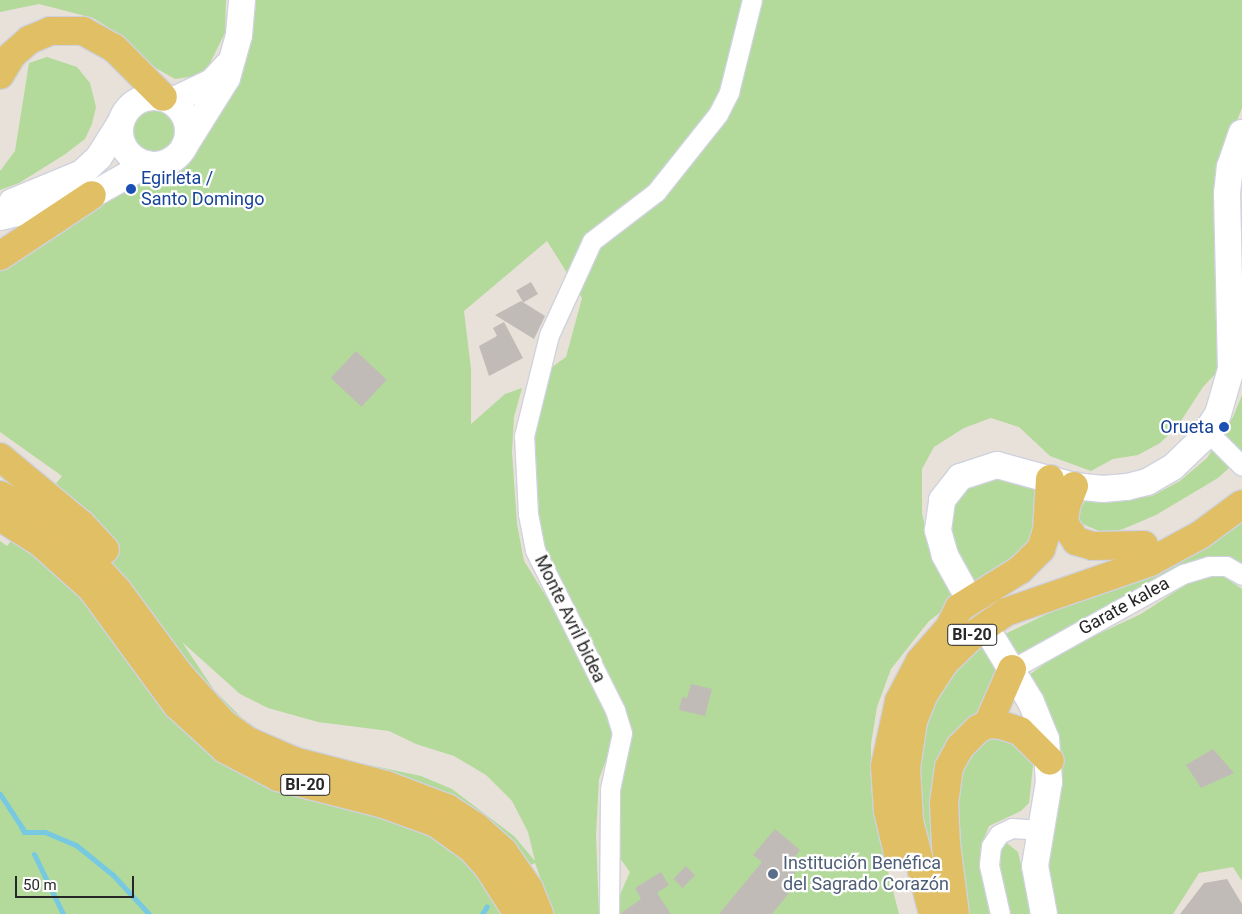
<!DOCTYPE html>
<html>
<head>
<meta charset="utf-8">
<style>
	body { margin:0 }
	#map { position:relative; width:1242px; height:914px; overflow:hidden; background:#e8e1d9; font-family:Roboto,sans-serif }
	div>[style] { position:absolute }
	.green>* { inset:0; background:#b3da9b }
	.round { border-radius:50% }
	.stream>* { height:5px; margin:-2.5px; padding:0 2.5px; transform-origin:2.5px; border-radius:2.5px; background:#76c9e1 }
	.building>* { inset:0; background:#c0bbb6; transform-origin:0 0 }
	.roads { filter:drop-shadow(1px 0 #cfd2de) drop-shadow(-1px 0 #cfd2de) drop-shadow(0 1px #cfd2de) drop-shadow(0 -1px #cfd2de) }
	.street>* { height:19px; margin:-9.5px; padding:0 9.5px; transform-origin:9.5px; border-radius:9.5px; background:#fff }
	.secondary>* { height:26px; margin:-13px; padding:0 13px; transform-origin:13px; border-radius:13px; background:#fff }
	.secondary>.ring { margin:-13px; padding:0; box-sizing:content-box; background:none; border:26px solid #fff; border-radius:50% }
	.primary>* { height:28px; margin:-14px; padding:0 14px; transform-origin:14px; border-radius:14px; background:#e1bf65 }
	.dots>* { width:14px; height:14px; translate:-50% -50%; box-sizing:border-box; border:2px solid #fff; border-radius:50% }
	span { translate:-50% -50%; white-space:nowrap; text-align:center; line-height:1.15; -webkit-text-stroke:4.5px #fff; paint-order:stroke }
	.shield-label span { padding:1px 4px; background:#fff; border:1px solid; border-radius:4px; -webkit-text-stroke-width:0 }
	.shield-label { font-size:16px; color:#272727; font-weight:700 }
	.transit-label { font-size:18px; color:#164399 }
	.left { translate:0 -50%; text-align:left }
	.right { translate:-100% -50%; text-align:right }
	.street-label { font-size:18px; color:#272727 }
	.service-label { font-size:18px; color:#4e5e75 }
	.scale { position:absolute; left:15px; top:876px; width:119px; height:22px; box-sizing:border-box; border:2px solid #272727; border-top:0; padding-left:6px; font-size:15px; line-height:18px; white-space:nowrap; color:#272727; -webkit-text-stroke:4px #fff; paint-order:stroke }
</style>
</head>
<body>
<div id="map">
	<div class="green">
		<i style="clip-path:polygon(0 0,226px 0,225px 33px,204px 75px,175px 79px,147px 63px,124px 37px,93px 18px,39px 4px,0 12px)"></i>
		<i style="clip-path:polygon(evenodd,247px 0,748px 0,724px 87px,689px 144px,569px 276px,547px 241px,464px 311px,471px 369px,471px 424px,505px 394px,522px 388px,514px 417px,512px 452px,517px 524px,524px 561px,585px 659px,615px 736px,599px 779px,596px 835px,599px 914px,553px 914px,535px 863px,484px 888px,500px 914px,0 914px,0 541px,7px 546px,62px 476px,0 432px,0 265px,144px 174px,174px 166px,187px 155px,247px 0,182px 642px,240px 694px,268px 708px,318px 722px,389px 731px,416px 744px,454px 756px,486px 775px,512px 801px,528px 832px,535px 861px,514px 836px,452px 789px,421px 776px,322px 755px,265px 734px,242px 718px,214px 690px,182px 642px)"></i>
		<i style="clip-path:polygon(761px 0,1242px 0,1242px 108px,1226px 148px,1219px 370px,1203px 387px,1177px 427px,1160px 443px,1138px 455px,1113px 459px,1091px 471px,1050px 456px,1019px 427px,991px 418px,964px 428px,934px 447px,922px 469px,922px 513px,926px 530px,958px 599px,929px 621px,891px 669px,877px 707px,871px 744px,871px 785px,877px 828px,899px 914px,616px 914px,614px 908px,630px 872px,616px 853px,617px 785px,630px 738px,546px 557px,538px 528px,529px 454px,545px 372px,566px 357px,582px 298px,576px 288px,596px 245px,684px 169px)"></i>
		<i style="clip-path:polygon(47px 57px,77px 67px,90px 83px,96px 107px,92px 124px,85px 139px,64px 155px,19px 183px,0 190px,0 171px,15px 151px,29px 63px)"></i>
		<i class="round" style="left:133px;top:110px;width:42px;height:42px"></i>
		<i style="clip-path:polygon(1242px 395px,1242px 456px,1218px 478px,1156px 515px,1123px 529px,1104px 533px,1075px 521px,1077px 509px,1086px 501px,1106px 503px,1152px 496px,1180px 481px,1207px 458px,1233px 417px)"></i>
		<i style="clip-path:polygon(992px 475px,1023px 481px,1035px 491px,1040px 503px,1040px 518px,1028px 548px,977px 585px,958px 551px,949px 525px,951px 502px,962px 488px)"></i>
		<i style="clip-path:polygon(1242px 521px,1242px 569px,1228px 561px,1018px 657px,1005px 634px)"></i>
		<i style="clip-path:polygon(1220px 574px,1242px 589px,1242px 881px,1233px 867px,1199px 873px,1173px 914px,1051px 914px,1041px 880px,1061px 776px,1061px 752px,1051px 723px,1029px 675px,1062px 651px,1141px 614px,1190px 582px,1206px 575px)"></i>
		<i style="clip-path:polygon(985px 643px,997px 666px,996px 685px,988px 707px,954px 735px,947px 911px,928px 855px,916px 799px,923px 712px,956px 662px)"></i>
		<i style="clip-path:polygon(1004px 730px,1031px 753px,1033px 766px,1029px 803px,1021px 811px,989px 826px,983px 841px,980px 865px,991px 914px,968px 914px,950px 796px,976px 740px)"></i>
		<i style="clip-path:polygon(1003px 840px,1018px 852px,1032px 914px,1008px 914px,997px 866px,999px 845px)"></i>
	</div>
	<div class="stream">
		<i style="left:0;top:794px;width:42px;rotate:56.7deg"></i>
		<i style="left:21px;top:827px;width:6px;rotate:59deg"></i>
		<i style="left:24px;top:832px;width:21px"></i>
		<i style="left:45px;top:832px;width:33px;rotate:23deg"></i>
		<i style="left:76px;top:845px;width:48px;rotate:39deg"></i>
		<i style="left:113px;top:875px;width:53px;rotate:47.3deg"></i>
		<i style="left:34px;top:854px;width:67px;rotate:64.2deg"></i>
		<i style="left:482px;top:914px;width:9px;rotate:-58deg"></i>
	</div>
	<div class="building">
		<i style="left:531px;top:282px;width:14px;height:17px;rotate:60deg"></i>
		<i style="clip-path:polygon(521px 301px,545px 316px,534px 339px,495px 315px)"></i>
		<i style="clip-path:polygon(504px 322px,523px 358px,489px 376px,479px 346px,497px 336px,493px 328px)"></i>
		<i style="left:356px;top:351px;width:42px;height:37px;rotate:43deg"></i>
		<i style="clip-path:polygon(691px 684px,712px 689px,705px 716px,679px 710px,682px 697px,687px 698px)"></i>
		<i style="clip-path:polygon(1213px 749px,1234px 773px,1201px 788px,1186px 765px)"></i>
		<i style="clip-path:polygon(775px 829px,800px 850px,794px 858px,802px 865px,787px 883px,793px 888px,772px 914px,719px 914px,762px 862px,753px 855px)"></i>
		<i style="left:686px;top:866px;width:13px;height:18px;rotate:45deg"></i>
		<i style="clip-path:polygon(661px 872px,669px 885px,657px 893px,671px 914px,620px 914px,641px 899px,635px 888px)"></i>
		<i style="clip-path:polygon(1227px 879px,1242px 904px,1242px 914px,1180px 914px,1204px 883px)"></i>
	</div>
	<div class="roads">
		<div class="street">
			<i style="left:1207px;top:431px;width:49px;rotate:45deg"></i>
			<i style="left:1012px;top:669px;width:196px;rotate:-29.1deg"></i>
			<i style="left:1183px;top:574px;width:27px;rotate:-17deg"></i>
			<i style="left:1209px;top:566px;width:17px"></i>
			<i style="left:1226px;top:566px;width:18px;rotate:29deg"></i>
			<i style="left:609px;top:914px;width:125px;rotate:-89.5deg"></i>
			<i style="left:610px;top:789px;width:57px;rotate:-77.9deg"></i>
			<i style="left:622px;top:733px;width:24px;rotate:-107deg"></i>
			<i style="left:615px;top:710px;width:179px;rotate:-116.6deg"></i>
			<i style="left:535px;top:550px;width:37px;rotate:-101deg"></i>
			<i style="left:528px;top:514px;width:78px;rotate:-92.9deg"></i>
			<i style="left:524px;top:436px;width:104px;rotate:-76.1deg"></i>
			<i style="left:549px;top:335px;width:103px;rotate:-65.4deg"></i>
			<i style="left:592px;top:241px;width:81px;rotate:-37.4deg"></i>
			<i style="left:656px;top:192px;width:100px;rotate:-51.5deg"></i>
			<i style="left:718px;top:114px;width:25px;rotate:-63deg"></i>
			<i style="left:729px;top:92px;width:95px;rotate:-76deg"></i>
			<i style="left:1000px;top:914px;width:50px;rotate:-102.7deg"></i>
			<i style="left:989px;top:865px;width:19px;rotate:-84deg"></i>
			<i style="left:991px;top:846px;width:14px;rotate:-56deg"></i>
			<i style="left:999px;top:834px;width:14px;rotate:-25deg"></i>
			<i style="left:1012px;top:828px;width:27px;rotate:4deg"></i>
		</div>
		<div class="secondary">
			<i class="ring" style="left:120px;top:97px;width:42px;height:42px"></i>
			<i style="left:172px;top:101px;width:44px;rotate:-25.4deg"></i>
			<i style="left:212px;top:82px;width:23px;rotate:-47deg"></i>
			<i style="left:185px;top:145px;width:79px;rotate:-57.9deg"></i>
			<i style="left:227px;top:78px;width:45px;rotate:-74.4deg"></i>
			<i style="left:239px;top:35px;width:35px;rotate:-85deg"></i>
			<i style="left:12px;top:202px;width:76px;rotate:-22.5deg"></i>
			<i style="left:82px;top:173px;width:23px;rotate:-43deg"></i>
			<i style="left:99px;top:157px;width:39px;rotate:-58deg"></i>
			<i style="left:0;top:217px;width:95px;rotate:-13.4deg"></i>
			<i style="left:92px;top:195px;width:63px;rotate:-29.4deg"></i>
			<i style="left:963px;top:588px;width:38px;rotate:-119deg"></i>
			<i style="left:945px;top:555px;width:26px;rotate:-106deg"></i>
			<i style="left:938px;top:530px;width:30px;rotate:-82deg"></i>
			<i style="left:942px;top:500px;width:29px;rotate:-52deg"></i>
			<i style="left:960px;top:477px;width:39px;rotate:-18deg"></i>
			<i style="left:997px;top:465px;width:80px;rotate:15.3deg"></i>
			<i style="left:1074px;top:486px;width:29px;rotate:6deg"></i>
			<i style="left:1103px;top:489px;width:24px;rotate:-5deg"></i>
			<i style="left:1127px;top:487px;width:21px;rotate:-14deg"></i>
			<i style="left:1147px;top:482px;width:30px;rotate:-30deg"></i>
			<i style="left:1173px;top:467px;width:39px;rotate:-44deg"></i>
			<i style="left:1201px;top:440px;width:31px;rotate:-57deg"></i>
			<i style="left:1218px;top:414px;width:47px;rotate:-73.9deg"></i>
			<i style="left:1231px;top:369px;width:175px;rotate:-91.3deg"></i>
			<i style="left:1227px;top:194px;width:27px;rotate:-84deg"></i>
			<i style="left:1230px;top:167px;width:36px;rotate:-71deg"></i>
			<i style="left:994px;top:641px;width:71px;rotate:58.8deg"></i>
			<i style="left:1031px;top:702px;width:40px;rotate:68deg"></i>
			<i style="left:1046px;top:739px;width:43px;rotate:86deg"></i>
			<i style="left:1049px;top:782px;width:85px;rotate:99.5deg"></i>
			<i style="left:1035px;top:866px;width:49px;rotate:79.4deg"></i>
		</div>
		<div class="primary">
			<i style="left:0;top:75px;width:23px;rotate:-59deg"></i>
			<i style="left:12px;top:55px;width:23px;rotate:-41deg"></i>
			<i style="left:29px;top:40px;width:23px;rotate:-23deg"></i>
			<i style="left:50px;top:31px;width:33px"></i>
			<i style="left:83px;top:31px;width:35px;rotate:29deg"></i>
			<i style="left:114px;top:48px;width:69px;rotate:45deg"></i>
			<i style="left:0;top:256px;width:110px;rotate:-33.5deg"></i>
			<i style="left:0;top:457px;width:105px;rotate:39.6deg"></i>
			<i style="left:81px;top:524px;width:35px;rotate:47deg"></i>
			<i style="left:1074px;top:486px;width:22px;rotate:112deg"></i>
			<i style="left:1066px;top:506px;width:17px;rotate:97deg"></i>
			<i style="left:1064px;top:523px;width:22px;rotate:56deg"></i>
			<i style="left:1076px;top:541px;width:17px;rotate:17deg"></i>
			<i style="left:1092px;top:546px;width:52px;rotate:-1.1deg"></i>
			<i style="left:0;top:495px;width:51px;rotate:29.1deg"></i>
			<i style="left:45px;top:520px;width:37px;rotate:38deg"></i>
			<i style="left:74px;top:543px;width:65px;rotate:47.5deg"></i>
			<i style="left:118px;top:591px;width:103px;rotate:53.7deg"></i>
			<i style="left:179px;top:674px;width:66px;rotate:48.1deg"></i>
			<i style="left:223px;top:723px;width:29px;rotate:36deg"></i>
			<i style="left:246px;top:740px;width:52px;rotate:23.6deg"></i>
			<i style="left:294px;top:761px;width:95px;rotate:14.6deg"></i>
			<i style="left:386px;top:785px;width:65px;rotate:20.7deg"></i>
			<i style="left:447px;top:808px;width:33px;rotate:33deg"></i>
			<i style="left:475px;top:826px;width:38px;rotate:42deg"></i>
			<i style="left:503px;top:851px;width:46px;rotate:55.6deg"></i>
			<i style="left:529px;top:889px;width:27px;rotate:68deg"></i>
			<i style="left:0;top:517px;width:49px;rotate:32.4deg"></i>
			<i style="left:41px;top:543px;width:69px;rotate:42deg"></i>
			<i style="left:92px;top:589px;width:144px;rotate:53.8deg"></i>
			<i style="left:177px;top:705px;width:65px;rotate:42.5deg"></i>
			<i style="left:225px;top:749px;width:60px;rotate:27.8deg"></i>
			<i style="left:278px;top:777px;width:109px;rotate:14.3deg"></i>
			<i style="left:384px;top:804px;width:55px;rotate:20.1deg"></i>
			<i style="left:436px;top:823px;width:44px;rotate:35.8deg"></i>
			<i style="left:472px;top:849px;width:24px;rotate:48deg"></i>
			<i style="left:488px;top:867px;width:56px;rotate:57.4deg"></i>
			<i style="left:988px;top:724px;width:60px;rotate:-66.4deg"></i>
			<i style="left:898px;top:853px;width:43px;rotate:-103.4deg"></i>
			<i style="left:888px;top:811px;width:45px;rotate:-93.8deg"></i>
			<i style="left:885px;top:766px;width:66px;rotate:-77.8deg"></i>
			<i style="left:899px;top:701px;width:45px;rotate:-62.3deg"></i>
			<i style="left:920px;top:661px;width:44px;rotate:-48.7deg"></i>
			<i style="left:949px;top:628px;width:22px;rotate:-63deg"></i>
			<i style="left:959px;top:608px;width:72px;rotate:-31.9deg"></i>
			<i style="left:1020px;top:570px;width:30px;rotate:-45deg"></i>
			<i style="left:1041px;top:549px;width:19px;rotate:-72deg"></i>
			<i style="left:1047px;top:531px;width:52px;rotate:-86.7deg"></i>
			<i style="left:933px;top:914px;width:96px;rotate:-104.5deg"></i>
			<i style="left:909px;top:821px;width:53px;rotate:-93.2deg"></i>
			<i style="left:906px;top:768px;width:48px;rotate:-81.5deg"></i>
			<i style="left:913px;top:721px;width:29px;rotate:-68deg"></i>
			<i style="left:924px;top:694px;width:38px;rotate:-57deg"></i>
			<i style="left:945px;top:662px;width:39px;rotate:-44deg"></i>
			<i style="left:973px;top:635px;width:40px;rotate:-34.9deg"></i>
			<i style="left:1006px;top:612px;width:152px;rotate:-19.1deg"></i>
			<i style="left:1150px;top:562px;width:57px;rotate:-28.4deg"></i>
			<i style="left:1200px;top:535px;width:52px;rotate:-36.4deg"></i>
			<i style="left:955px;top:914px;width:70px;rotate:-97.4deg"></i>
			<i style="left:946px;top:845px;width:42px;rotate:-92.7deg"></i>
			<i style="left:944px;top:803px;width:36px;rotate:-82deg"></i>
			<i style="left:949px;top:767px;width:23px;rotate:-61deg"></i>
			<i style="left:960px;top:747px;width:25px;rotate:-45deg"></i>
			<i style="left:978px;top:729px;width:11px;rotate:-27deg"></i>
			<i style="left:988px;top:724px;width:13px;rotate:4deg"></i>
			<i style="left:1001px;top:725px;width:20px;rotate:18deg"></i>
			<i style="left:1020px;top:731px;width:42px;rotate:45deg"></i>
		</div>
	</div>
	<div class="dots">
		<i style="left:131px;top:189px;background:#1a4fb4"></i>
		<i style="left:1224px;top:427px;background:#1a4fb4"></i>
		<i style="left:773px;top:874px;background:#5c6f8a"></i>
	</div>
	<div class="shield-label">
		<span style="left:972px;top:635px">BI-20</span>
		<span style="left:305px;top:785px">BI-20</span>
	</div>
	<div class="transit-label">
		<span class="left" style="left:141px;top:189px">Egirleta /<br>Santo Domingo</span>
		<span class="right" style="left:1214px;top:427px">Orueta</span>
	</div>
	<div class="street-label">
		<span style="left:1124px;top:606px;rotate:-29deg">Garate kalea</span>
		<span style="left:570px;top:619px;rotate:64deg">Monte Avril bidea</span>
	</div>
	<div class="service-label">
		<span class="left" style="left:783px;top:874px">Institución Benéfica<br>del Sagrado Corazón</span>
	</div>
	<div class="scale">50 m</div>
</div>
</body>
</html>
